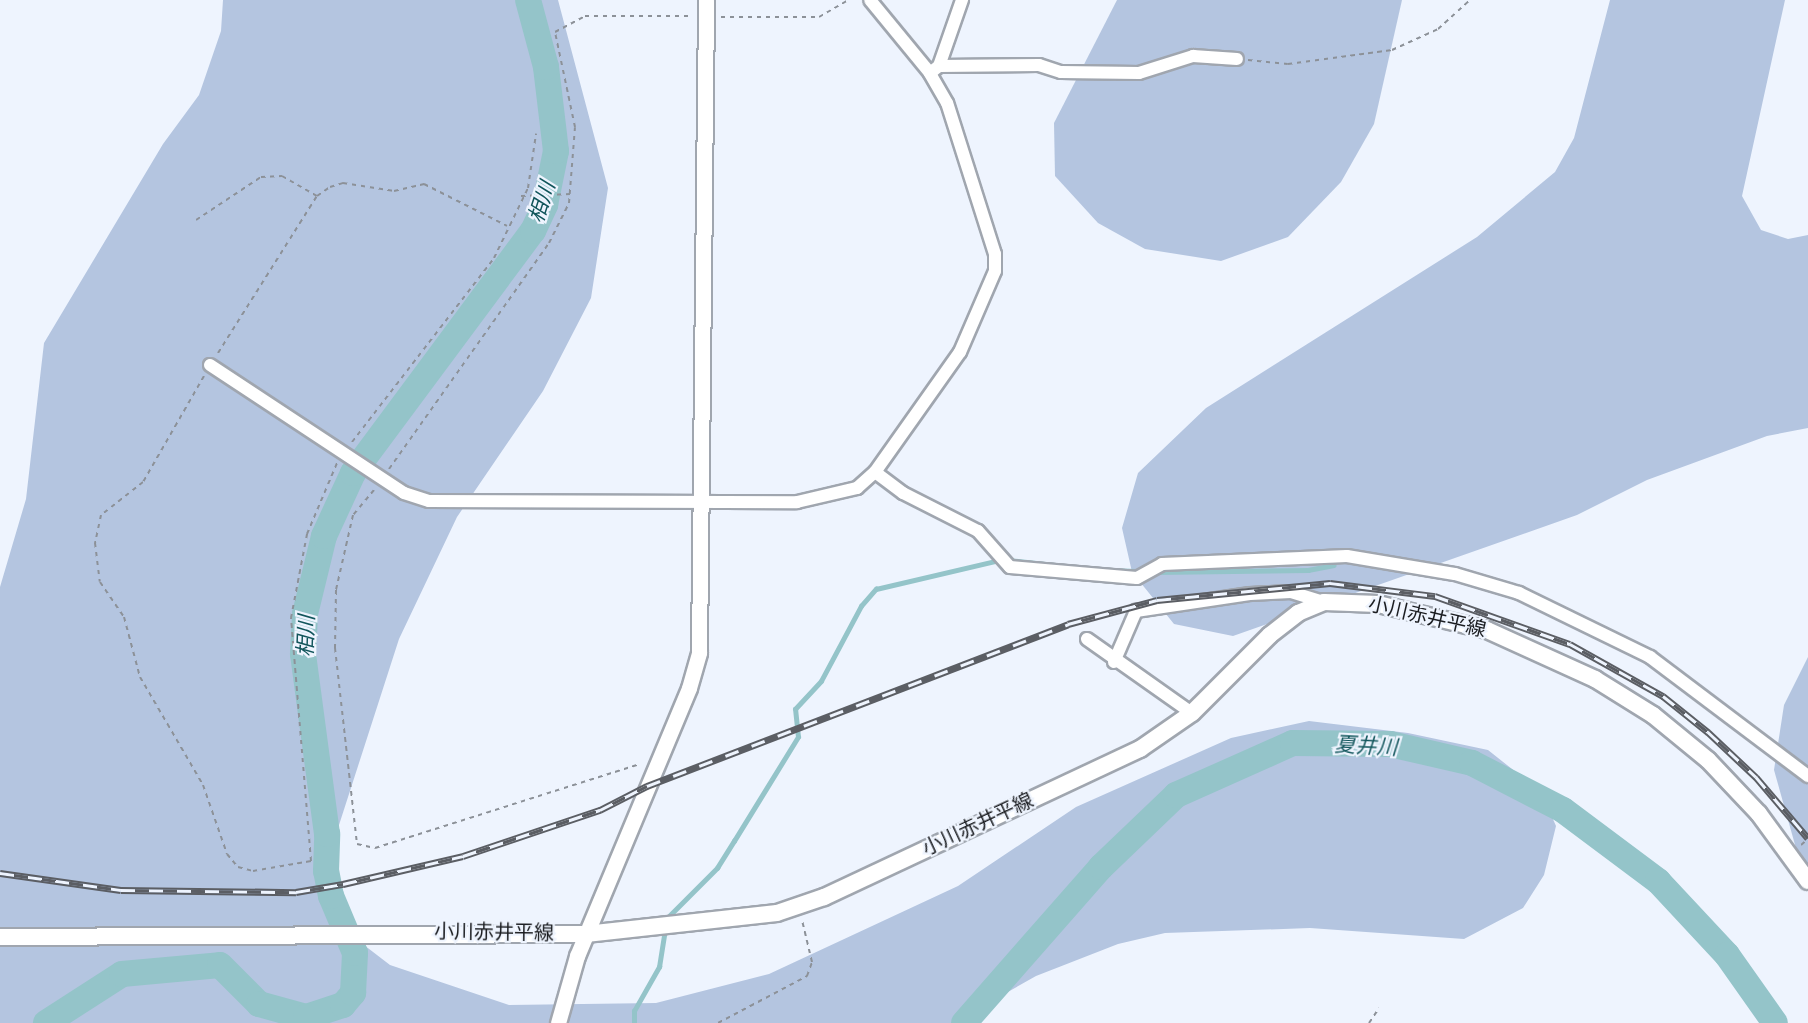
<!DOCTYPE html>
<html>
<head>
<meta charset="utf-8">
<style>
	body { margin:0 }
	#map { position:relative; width:1808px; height:1023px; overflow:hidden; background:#eef4fe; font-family:"Source Sans 3","Noto Sans JP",sans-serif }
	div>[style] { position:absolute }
	.green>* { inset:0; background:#b4c5e0 }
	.stream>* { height:4.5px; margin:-2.25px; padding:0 2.25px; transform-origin:2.25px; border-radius:2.25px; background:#94c4c9 }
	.river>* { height:26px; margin:-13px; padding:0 13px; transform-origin:13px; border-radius:13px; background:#94c4c9 }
	.path>* { height:2px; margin-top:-1px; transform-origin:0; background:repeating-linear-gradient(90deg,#8c9198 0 4.5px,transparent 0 9px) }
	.roads { filter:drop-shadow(2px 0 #a0a6af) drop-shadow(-2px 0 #a0a6af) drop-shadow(0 2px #a0a6af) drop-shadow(0 -2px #a0a6af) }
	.minor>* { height:12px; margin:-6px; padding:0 6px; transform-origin:6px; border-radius:6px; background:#fff }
	.tertiary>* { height:15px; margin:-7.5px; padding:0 7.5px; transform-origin:7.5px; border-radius:7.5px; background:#fff }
	.secondary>* { height:16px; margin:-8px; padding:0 8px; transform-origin:8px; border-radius:8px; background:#fff }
	.rail>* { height:7px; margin-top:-3.5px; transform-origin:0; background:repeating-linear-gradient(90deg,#eef4fe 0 14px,#5b5e64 0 28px); box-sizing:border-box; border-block:2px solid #5b5e64 }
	span { translate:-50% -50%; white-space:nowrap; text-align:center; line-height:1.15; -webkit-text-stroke:4.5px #eef4fe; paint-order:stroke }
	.street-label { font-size:20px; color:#1b1d21 }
	.water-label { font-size:21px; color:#11555b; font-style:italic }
</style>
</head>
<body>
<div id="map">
	<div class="green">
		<i style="clip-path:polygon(223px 0,558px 0,608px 188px,591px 298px,543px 391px,457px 517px,399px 639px,329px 856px,329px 894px,347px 932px,390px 965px,509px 1005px,656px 1003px,769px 974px,958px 886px,1076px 807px,1231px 738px,1309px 721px,1408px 733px,1488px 750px,1541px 792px,1556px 826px,1544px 875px,1523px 908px,1464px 939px,1310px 928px,1165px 933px,1118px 944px,1036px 976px,953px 1023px,0 1023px,0 587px,26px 499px,44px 343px,163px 144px,199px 95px,221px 31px)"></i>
		<i style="clip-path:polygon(1117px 0,1402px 0,1374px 124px,1341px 182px,1288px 237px,1221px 261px,1145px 249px,1098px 223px,1055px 176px,1054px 123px)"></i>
		<i style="clip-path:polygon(1610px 0,1785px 0,1742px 196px,1761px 230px,1788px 239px,1808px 235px,1808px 428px,1767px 436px,1647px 480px,1577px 515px,1233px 636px,1174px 624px,1132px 572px,1122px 528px,1138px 473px,1206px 408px,1477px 237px,1555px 172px,1574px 138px)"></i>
		<i style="clip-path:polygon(1808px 657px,1808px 891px,1774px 770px,1784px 705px)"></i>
	</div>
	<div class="stream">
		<i style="left:1008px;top:560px;width:75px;rotate:6.1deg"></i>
		<i style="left:1110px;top:570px;width:33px;rotate:2deg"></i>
		<i style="left:1155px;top:572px;width:153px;rotate:-0.7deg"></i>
		<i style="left:1308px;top:570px;width:26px;rotate:-11deg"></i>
		<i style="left:665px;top:920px;width:74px;rotate:-45deg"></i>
		<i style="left:717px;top:868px;width:32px;rotate:-58deg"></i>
		<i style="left:734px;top:841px;width:122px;rotate:-58.4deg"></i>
		<i style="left:798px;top:737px;width:28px;rotate:-96deg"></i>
		<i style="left:795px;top:709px;width:38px;rotate:-47deg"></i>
		<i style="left:821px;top:681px;width:85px;rotate:-61.9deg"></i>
		<i style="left:861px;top:606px;width:23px;rotate:-49deg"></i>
		<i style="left:876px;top:589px;width:127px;rotate:-13.2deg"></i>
		<i style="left:634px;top:1023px;width:12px;rotate:-90deg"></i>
		<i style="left:634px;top:1011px;width:51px;rotate:-60.4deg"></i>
		<i style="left:659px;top:967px;width:39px;rotate:-81deg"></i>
	</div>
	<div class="river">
		<i style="left:46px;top:1023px;width:90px;rotate:-32.8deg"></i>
		<i style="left:122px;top:974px;width:98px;rotate:-5.2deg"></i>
		<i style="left:220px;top:965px;width:55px;rotate:45deg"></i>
		<i style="left:259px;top:1004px;width:49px;rotate:15.5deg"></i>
		<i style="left:306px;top:1017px;width:39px;rotate:-18deg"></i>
		<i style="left:343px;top:1005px;width:16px;rotate:-50deg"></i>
		<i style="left:353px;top:993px;width:40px;rotate:-87.1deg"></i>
		<i style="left:355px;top:953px;width:62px;rotate:-112.8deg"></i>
		<i style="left:331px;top:896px;width:25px;rotate:-101deg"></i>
		<i style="left:326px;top:871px;width:37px;rotate:-88deg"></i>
		<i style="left:327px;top:834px;width:182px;rotate:-97.6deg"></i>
		<i style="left:303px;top:654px;width:40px;rotate:-87.1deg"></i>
		<i style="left:305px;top:614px;width:80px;rotate:-76.3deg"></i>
		<i style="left:324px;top:536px;width:69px;rotate:-65.3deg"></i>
		<i style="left:353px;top:473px;width:302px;rotate:-53.4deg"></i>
		<i style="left:533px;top:231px;width:29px;rotate:-65deg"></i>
		<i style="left:545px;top:205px;width:55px;rotate:-78.5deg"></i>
		<i style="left:556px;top:151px;width:85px;rotate:-96.8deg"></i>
		<i style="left:546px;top:67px;width:69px;rotate:-105deg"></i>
		<i style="left:964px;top:1023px;width:208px;rotate:-48.7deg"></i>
		<i style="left:1101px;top:867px;width:104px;rotate:-43.8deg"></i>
		<i style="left:1176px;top:795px;width:128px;rotate:-24deg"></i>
		<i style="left:1293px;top:743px;width:97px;rotate:0.6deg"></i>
		<i style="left:1390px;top:744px;width:84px;rotate:13deg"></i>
		<i style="left:1472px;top:763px;width:102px;rotate:27.3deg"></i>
		<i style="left:1563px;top:810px;width:119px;rotate:36.8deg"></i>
		<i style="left:1658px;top:881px;width:101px;rotate:47deg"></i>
		<i style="left:1727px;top:955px;width:83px;rotate:54.8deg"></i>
	</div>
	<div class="path">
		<i style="left:721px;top:17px;width:98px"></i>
		<i style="left:819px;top:17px;width:34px;rotate:-30deg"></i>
		<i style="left:1248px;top:60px;width:40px;rotate:5.7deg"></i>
		<i style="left:1288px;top:64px;width:105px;rotate:-7.7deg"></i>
		<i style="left:1392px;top:50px;width:51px;rotate:-24.5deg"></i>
		<i style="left:1438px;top:29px;width:43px;rotate:-42.2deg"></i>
		<i style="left:521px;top:196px;width:50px;rotate:-2.3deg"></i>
		<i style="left:196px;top:220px;width:78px;rotate:-33.5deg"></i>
		<i style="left:261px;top:177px;width:21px;rotate:-3deg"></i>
		<i style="left:282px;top:176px;width:40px;rotate:29.7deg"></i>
		<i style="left:218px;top:353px;width:186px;rotate:-57.8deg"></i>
		<i style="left:317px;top:196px;width:16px;rotate:-35deg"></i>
		<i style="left:330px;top:187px;width:14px;rotate:-17deg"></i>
		<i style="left:343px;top:183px;width:52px;rotate:8.9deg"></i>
		<i style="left:394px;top:191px;width:31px;rotate:-13deg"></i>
		<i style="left:424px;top:184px;width:93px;rotate:26.8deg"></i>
		<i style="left:204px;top:376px;width:122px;rotate:119.9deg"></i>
		<i style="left:143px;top:482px;width:53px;rotate:141.8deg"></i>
		<i style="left:101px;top:515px;width:29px;rotate:102deg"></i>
		<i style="left:95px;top:543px;width:39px;rotate:83deg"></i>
		<i style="left:100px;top:582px;width:42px;rotate:55.6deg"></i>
		<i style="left:124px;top:617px;width:62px;rotate:75.1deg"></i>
		<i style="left:140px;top:677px;width:125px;rotate:59.7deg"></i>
		<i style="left:203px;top:785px;width:73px;rotate:70.8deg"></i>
		<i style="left:227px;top:854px;width:17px;rotate:50deg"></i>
		<i style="left:238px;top:867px;width:16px;rotate:15deg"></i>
		<i style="left:253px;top:871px;width:59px;rotate:-9.8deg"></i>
		<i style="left:311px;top:861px;width:244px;rotate:-94.7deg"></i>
		<i style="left:291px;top:618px;width:86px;rotate:-79.2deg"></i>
		<i style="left:307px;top:534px;width:77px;rotate:-67.1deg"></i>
		<i style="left:352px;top:442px;width:232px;rotate:-52.3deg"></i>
		<i style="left:494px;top:258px;width:78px;rotate:-64.1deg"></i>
		<i style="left:528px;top:188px;width:55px;rotate:-81.6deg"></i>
		<i style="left:389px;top:469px;width:277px;rotate:-54.7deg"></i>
		<i style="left:549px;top:243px;width:45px;rotate:-63.4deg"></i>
		<i style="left:569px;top:203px;width:76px;rotate:-85.5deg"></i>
		<i style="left:575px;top:127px;width:97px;rotate:-101.9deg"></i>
		<i style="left:555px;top:32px;width:34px;rotate:-28deg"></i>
		<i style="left:585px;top:16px;width:106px"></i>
		<i style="left:374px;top:490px;width:33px;rotate:130deg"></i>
		<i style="left:353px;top:515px;width:77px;rotate:102.8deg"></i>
		<i style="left:336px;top:590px;width:58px;rotate:91deg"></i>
		<i style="left:335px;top:648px;width:197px;rotate:83.6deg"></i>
		<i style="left:357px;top:844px;width:18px;rotate:13deg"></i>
		<i style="left:375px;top:848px;width:278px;rotate:-17.6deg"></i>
		<i style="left:1801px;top:845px;width:9px;rotate:-41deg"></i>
		<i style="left:718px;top:1023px;width:101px;rotate:-27.8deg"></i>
		<i style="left:807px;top:976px;width:15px;rotate:-70deg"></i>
		<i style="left:812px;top:962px;width:43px;rotate:-103.4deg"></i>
		<i style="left:1369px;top:1023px;width:18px;rotate:-56deg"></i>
	</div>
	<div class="roads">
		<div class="minor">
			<i style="left:939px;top:66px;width:70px;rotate:-70.8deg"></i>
			<i style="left:930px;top:73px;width:11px;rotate:-38deg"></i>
			<i style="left:939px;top:66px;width:100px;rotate:-0.6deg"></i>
			<i style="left:1039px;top:65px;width:23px;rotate:18deg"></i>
			<i style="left:1061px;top:72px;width:78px;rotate:0.7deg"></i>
			<i style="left:1139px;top:73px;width:57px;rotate:-17.5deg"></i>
			<i style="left:1193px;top:56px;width:44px;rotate:3.9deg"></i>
			<i style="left:210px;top:365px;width:232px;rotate:33.4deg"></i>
			<i style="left:404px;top:493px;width:26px;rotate:18deg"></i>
			<i style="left:429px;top:501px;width:368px;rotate:0.2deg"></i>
			<i style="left:797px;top:502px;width:62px;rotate:-13.1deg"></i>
			<i style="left:857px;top:488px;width:24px;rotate:-42deg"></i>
			<i style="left:875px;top:472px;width:147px;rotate:-54.7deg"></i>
			<i style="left:960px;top:352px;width:88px;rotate:-66.6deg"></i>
			<i style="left:995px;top:271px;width:17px;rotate:-90deg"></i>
			<i style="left:995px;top:254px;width:158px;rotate:-107.6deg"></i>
			<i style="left:947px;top:103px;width:34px;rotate:-120deg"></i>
			<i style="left:930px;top:73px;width:94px;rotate:-129.4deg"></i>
			<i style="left:875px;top:472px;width:35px;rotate:37deg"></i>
			<i style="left:903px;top:493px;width:84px;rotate:26.9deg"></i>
			<i style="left:978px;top:531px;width:48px;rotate:48.4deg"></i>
			<i style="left:1010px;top:567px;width:127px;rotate:5deg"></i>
			<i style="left:1137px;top:578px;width:29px;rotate:-29deg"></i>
			<i style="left:1162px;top:564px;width:185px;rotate:-2.5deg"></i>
			<i style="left:1347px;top:556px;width:109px;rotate:9.5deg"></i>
			<i style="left:1455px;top:574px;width:67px;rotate:16.5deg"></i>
			<i style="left:1519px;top:593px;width:146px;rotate:26deg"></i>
			<i style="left:1650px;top:657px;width:198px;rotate:37deg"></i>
			<i style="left:1087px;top:639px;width:128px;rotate:35.2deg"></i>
			<i style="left:1114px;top:662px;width:56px;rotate:-66.7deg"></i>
			<i style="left:1136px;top:611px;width:115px;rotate:-8.5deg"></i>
			<i style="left:1250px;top:594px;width:41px;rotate:-2.8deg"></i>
			<i style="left:1291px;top:592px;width:34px;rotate:17deg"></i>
		</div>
		<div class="tertiary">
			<i style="left:558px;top:1023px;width:70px;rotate:-74.2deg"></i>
			<i style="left:577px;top:956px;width:290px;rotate:-67.3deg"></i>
			<i style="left:689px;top:688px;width:37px;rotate:-74deg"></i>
			<i style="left:699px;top:652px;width:652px;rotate:-89.38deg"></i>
		</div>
		<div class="secondary">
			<i style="left:0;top:937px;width:586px;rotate:-0.29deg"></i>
			<i style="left:586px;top:934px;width:192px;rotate:-6.3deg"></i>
			<i style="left:777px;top:913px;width:50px;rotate:-18.8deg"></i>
			<i style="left:824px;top:897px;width:349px;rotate:-25.1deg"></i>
			<i style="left:1140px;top:749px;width:63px;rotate:-34.7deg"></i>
			<i style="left:1192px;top:713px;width:110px;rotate:-45deg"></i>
			<i style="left:1270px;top:635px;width:36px;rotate:-38deg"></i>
			<i style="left:1298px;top:613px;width:28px;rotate:-23deg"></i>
			<i style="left:1324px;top:602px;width:54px;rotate:2.1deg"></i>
			<i style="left:1378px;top:604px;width:112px;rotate:13.4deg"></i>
			<i style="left:1487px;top:630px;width:119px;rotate:24.4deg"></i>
			<i style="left:1595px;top:679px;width:68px;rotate:31.8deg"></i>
			<i style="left:1653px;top:715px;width:71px;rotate:39.3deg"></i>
			<i style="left:1708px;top:760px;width:74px;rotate:46.6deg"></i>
			<i style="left:1759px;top:814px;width:83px;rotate:53.8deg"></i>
		</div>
	</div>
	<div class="rail">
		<i style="left:0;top:873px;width:122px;rotate:8deg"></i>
		<i style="left:121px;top:890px;width:175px;rotate:0.7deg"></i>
		<i style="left:296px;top:892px;width:48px;rotate:-9.7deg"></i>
		<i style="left:343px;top:884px;width:123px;rotate:-13.1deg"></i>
		<i style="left:463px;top:856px;width:145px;rotate:-18.6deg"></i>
		<i style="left:600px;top:810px;width:53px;rotate:-27.1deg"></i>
		<i style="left:647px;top:786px;width:451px;rotate:-21deg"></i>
		<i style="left:1068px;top:624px;width:92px;rotate:-15.1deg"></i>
		<i style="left:1157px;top:600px;width:174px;rotate:-5.6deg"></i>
		<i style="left:1330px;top:583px;width:106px;rotate:7.1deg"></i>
		<i style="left:1435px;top:596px;width:143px;rotate:19.6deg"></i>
		<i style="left:1570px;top:644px;width:107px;rotate:29.2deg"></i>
		<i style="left:1663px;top:696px;width:58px;rotate:38.7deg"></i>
		<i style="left:1708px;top:732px;width:66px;rotate:43.2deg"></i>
		<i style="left:1756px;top:777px;width:80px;rotate:49.6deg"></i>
	</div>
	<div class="street-label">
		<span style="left:1427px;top:618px;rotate:13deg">小川赤井平線</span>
		<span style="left:978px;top:825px;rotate:-25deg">小川赤井平線</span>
		<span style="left:494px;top:933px;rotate:1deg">小川赤井平線</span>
	</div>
	<div class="water-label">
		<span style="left:542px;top:202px;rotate:-72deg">相川</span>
		<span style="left:306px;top:636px;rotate:-88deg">相川</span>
		<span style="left:1366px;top:746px;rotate:3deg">夏井川</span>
	</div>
</div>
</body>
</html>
